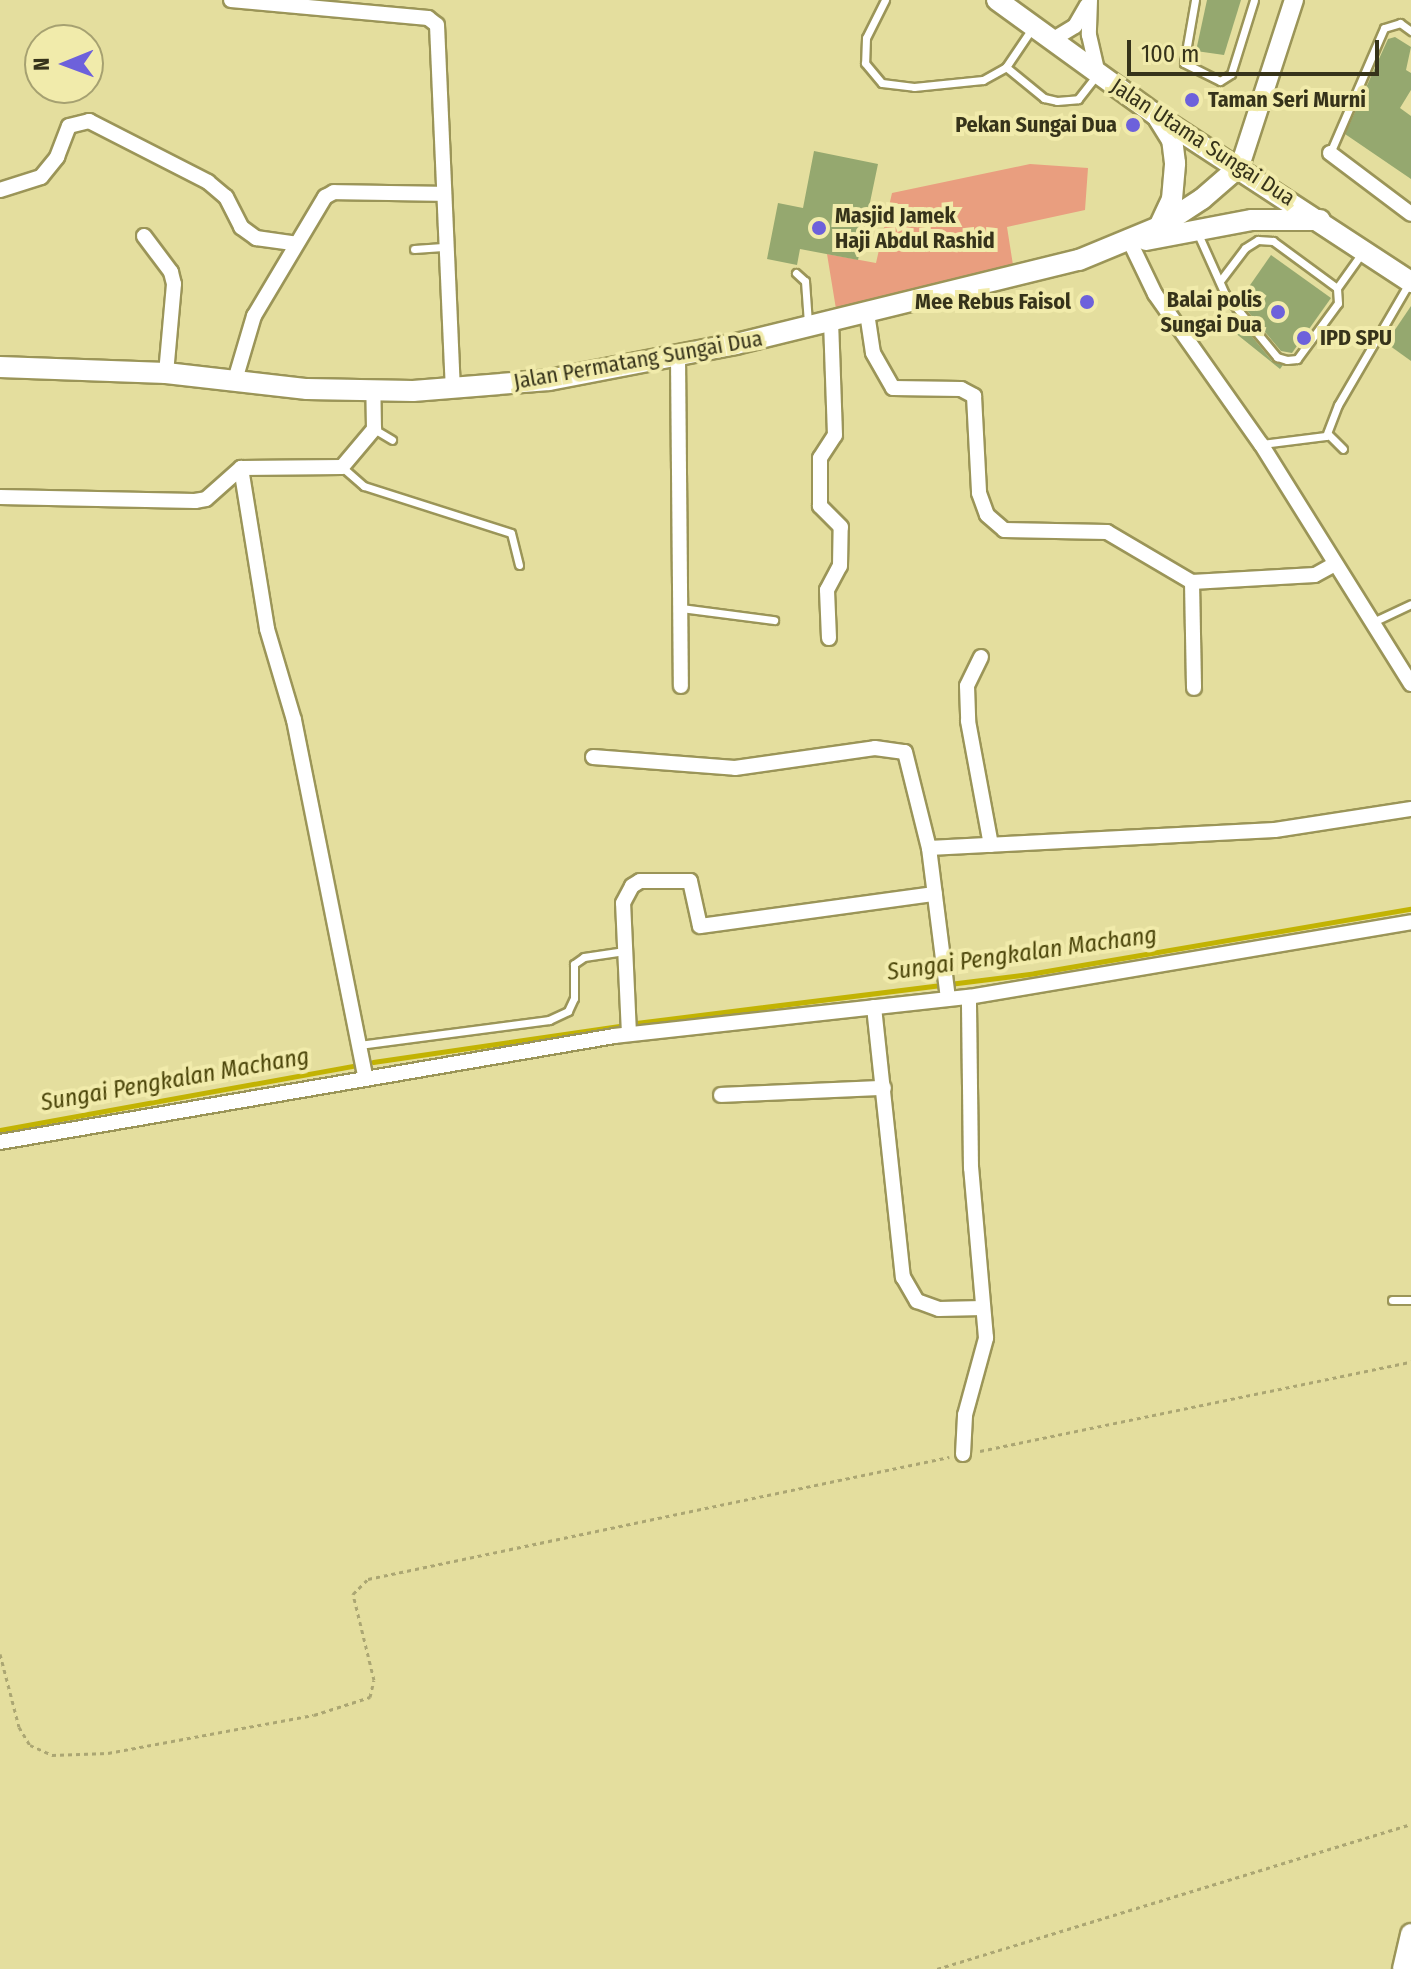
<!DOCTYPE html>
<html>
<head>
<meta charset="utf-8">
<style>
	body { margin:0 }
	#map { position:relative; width:1411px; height:1969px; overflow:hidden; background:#e4de9e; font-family:"Fira Sans Condensed",sans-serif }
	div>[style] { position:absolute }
	.green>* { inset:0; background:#e99e7f }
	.stream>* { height:5px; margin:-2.5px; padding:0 2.5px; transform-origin:2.5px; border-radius:2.5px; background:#c2b303 }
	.building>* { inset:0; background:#95a86f }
	.path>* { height:3px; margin-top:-1.5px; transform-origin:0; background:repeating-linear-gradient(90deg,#aba673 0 4px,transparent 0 8px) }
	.roads { filter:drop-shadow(2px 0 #9b9558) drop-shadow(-2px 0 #9b9558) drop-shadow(0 2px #9b9558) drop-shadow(0 -2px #9b9558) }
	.service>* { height:7px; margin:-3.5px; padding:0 3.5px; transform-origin:3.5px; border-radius:3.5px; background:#fff }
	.minor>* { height:14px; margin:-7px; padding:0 7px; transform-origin:7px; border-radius:7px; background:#fff }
	.tertiary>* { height:18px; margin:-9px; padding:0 9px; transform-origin:9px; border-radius:9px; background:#fff }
	.secondary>* { height:20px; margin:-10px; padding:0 10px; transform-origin:10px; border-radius:10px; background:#fff }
	.dots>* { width:22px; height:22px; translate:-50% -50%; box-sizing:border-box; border:4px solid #f1ebab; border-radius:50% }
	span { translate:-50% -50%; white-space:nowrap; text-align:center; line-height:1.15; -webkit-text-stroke:8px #f1ebab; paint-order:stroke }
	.poi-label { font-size:22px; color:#36331a; font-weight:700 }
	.left { translate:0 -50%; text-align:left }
	.right { translate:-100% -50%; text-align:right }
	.street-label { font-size:22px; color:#36331a }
	.water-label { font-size:24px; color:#4a4408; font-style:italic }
	.north { position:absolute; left:24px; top:24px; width:80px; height:80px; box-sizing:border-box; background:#f1ebab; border:2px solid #a6a171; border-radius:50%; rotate:269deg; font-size:22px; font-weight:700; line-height:32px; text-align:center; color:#36331a }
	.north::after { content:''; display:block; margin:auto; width:28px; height:36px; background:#6d61db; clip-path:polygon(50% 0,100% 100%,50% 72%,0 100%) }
	.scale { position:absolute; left:1127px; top:40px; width:252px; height:36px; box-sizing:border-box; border:4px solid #36331a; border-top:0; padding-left:10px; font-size:24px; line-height:28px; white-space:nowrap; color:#36331a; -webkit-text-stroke:6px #f1ebab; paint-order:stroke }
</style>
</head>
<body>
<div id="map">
	<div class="green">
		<i style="clip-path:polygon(1030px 164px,1088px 168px,1085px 210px,1007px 227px,1013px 265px,836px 309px,827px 254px,876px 263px,892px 193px)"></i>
	</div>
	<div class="stream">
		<i style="left:636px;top:1023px;width:402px;rotate:-7.1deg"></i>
		<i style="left:1035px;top:973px;width:381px;rotate:-9.7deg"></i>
		<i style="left:373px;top:1062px;width:249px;rotate:-8.3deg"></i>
		<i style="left:0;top:1130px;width:363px;rotate:-10.3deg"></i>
	</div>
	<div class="building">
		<i style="clip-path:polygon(1207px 0,1241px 0,1224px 55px,1196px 51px)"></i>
		<i style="clip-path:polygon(1395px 37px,1411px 47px,1406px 70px,1411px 73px,1411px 90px,1400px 108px,1411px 116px,1411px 179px,1345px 134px,1388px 39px)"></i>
		<i style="clip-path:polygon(814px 151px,878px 164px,858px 260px,800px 249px,797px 265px,767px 259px,778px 203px,803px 208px)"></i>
		<i style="clip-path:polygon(1271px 255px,1331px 298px,1292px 353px,1281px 351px,1239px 301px)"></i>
		<i style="clip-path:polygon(1411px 306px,1411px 361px,1386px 343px)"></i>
		<i style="clip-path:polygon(1232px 312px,1272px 361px,1283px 365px,1280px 369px,1224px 324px)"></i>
	</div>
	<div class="path">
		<i style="left:980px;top:1451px;width:440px;rotate:-11.7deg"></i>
		<i style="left:0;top:1654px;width:75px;rotate:75.4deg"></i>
		<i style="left:19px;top:1727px;width:21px;rotate:59deg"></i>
		<i style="left:30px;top:1745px;width:24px;rotate:24deg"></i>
		<i style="left:52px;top:1755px;width:56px;rotate:-2deg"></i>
		<i style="left:108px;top:1753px;width:209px;rotate:-10.5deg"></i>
		<i style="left:314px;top:1715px;width:59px;rotate:-17.8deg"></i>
		<i style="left:370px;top:1697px;width:17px;rotate:-77deg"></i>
		<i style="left:374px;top:1680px;width:89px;rotate:-103.7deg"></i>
		<i style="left:353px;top:1594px;width:21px;rotate:-45deg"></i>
		<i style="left:368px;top:1579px;width:594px;rotate:-11.86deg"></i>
		<i style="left:937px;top:1969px;width:496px;rotate:-17deg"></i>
	</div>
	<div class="roads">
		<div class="service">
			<i style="left:885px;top:0;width:42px;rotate:116.6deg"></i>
			<i style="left:866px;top:38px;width:25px;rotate:92deg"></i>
			<i style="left:865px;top:63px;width:26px;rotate:50deg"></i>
			<i style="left:882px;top:83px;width:32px;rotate:7deg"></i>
			<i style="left:914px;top:87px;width:69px;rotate:-5.8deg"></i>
			<i style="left:983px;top:80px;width:26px;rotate:-29deg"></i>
			<i style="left:1006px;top:67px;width:48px;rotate:-56deg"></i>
			<i style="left:1195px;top:0;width:64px;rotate:99.9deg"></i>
			<i style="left:1184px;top:63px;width:40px;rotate:26.6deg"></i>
			<i style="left:1220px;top:81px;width:13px;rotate:-32deg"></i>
			<i style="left:1231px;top:74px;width:77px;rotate:-72.7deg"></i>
			<i style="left:1006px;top:67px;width:49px;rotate:39.2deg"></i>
			<i style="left:1044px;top:98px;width:13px;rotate:13deg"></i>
			<i style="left:1057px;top:101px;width:21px;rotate:-5deg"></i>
			<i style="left:1078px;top:99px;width:31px;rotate:-52deg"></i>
			<i style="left:1330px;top:153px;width:136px;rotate:-66.6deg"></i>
			<i style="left:1384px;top:28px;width:17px;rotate:-17deg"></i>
			<i style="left:1400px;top:23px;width:14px;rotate:36deg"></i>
			<i style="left:1198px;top:234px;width:66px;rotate:65.8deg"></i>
			<i style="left:1225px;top:294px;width:82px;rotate:50.5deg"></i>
			<i style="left:1277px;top:357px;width:10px;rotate:17deg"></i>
			<i style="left:1287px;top:360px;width:10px;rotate:-6deg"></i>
			<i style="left:1297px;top:359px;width:69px;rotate:-53.8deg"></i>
			<i style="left:1338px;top:303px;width:15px;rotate:-94deg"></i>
			<i style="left:1337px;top:288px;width:43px;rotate:-54.5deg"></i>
			<i style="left:414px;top:249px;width:29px;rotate:-4deg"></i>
			<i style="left:796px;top:273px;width:12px;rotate:42deg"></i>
			<i style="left:805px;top:281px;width:42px;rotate:85.9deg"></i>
			<i style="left:1220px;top:281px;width:41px;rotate:-52.9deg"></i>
			<i style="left:1245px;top:248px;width:15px;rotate:-32deg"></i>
			<i style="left:1258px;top:240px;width:15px;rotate:4deg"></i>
			<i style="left:1273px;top:241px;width:79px;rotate:36.3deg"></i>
			<i style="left:374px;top:429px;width:21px;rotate:31deg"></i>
			<i style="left:1328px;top:434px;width:21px;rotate:45deg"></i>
			<i style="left:1262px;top:444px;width:64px;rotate:-7.1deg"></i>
			<i style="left:1326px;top:436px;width:33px;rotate:-69deg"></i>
			<i style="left:1338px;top:405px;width:141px;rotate:-59.8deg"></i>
			<i style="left:342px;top:467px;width:29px;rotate:41deg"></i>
			<i style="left:364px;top:486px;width:154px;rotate:17.7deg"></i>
			<i style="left:511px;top:533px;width:33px;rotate:76deg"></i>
			<i style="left:681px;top:608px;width:94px;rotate:7.4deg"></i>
			<i style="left:1373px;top:622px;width:42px;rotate:-25.3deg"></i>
			<i style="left:359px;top:1045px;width:192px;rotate:-7.5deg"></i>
			<i style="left:549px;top:1020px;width:21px;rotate:-25deg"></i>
			<i style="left:568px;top:1011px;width:14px;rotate:-65deg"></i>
			<i style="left:574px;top:998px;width:34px;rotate:-90deg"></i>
			<i style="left:574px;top:964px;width:12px;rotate:-35deg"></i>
			<i style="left:584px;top:957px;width:41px;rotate:-8.3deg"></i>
			<i style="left:1392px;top:1300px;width:19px"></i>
		</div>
		<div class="minor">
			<i style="left:231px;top:0;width:198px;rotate:5.2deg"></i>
			<i style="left:428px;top:18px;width:11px;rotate:38deg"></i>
			<i style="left:437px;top:25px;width:363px;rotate:87.5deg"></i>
			<i style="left:1090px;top:0;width:35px;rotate:92deg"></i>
			<i style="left:1089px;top:35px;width:39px;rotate:77deg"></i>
			<i style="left:1052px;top:40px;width:27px;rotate:-31deg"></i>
			<i style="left:1075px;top:26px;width:24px;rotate:-60deg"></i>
			<i style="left:1330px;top:153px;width:101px;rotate:37deg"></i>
			<i style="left:0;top:190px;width:43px;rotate:-17.6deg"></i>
			<i style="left:41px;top:177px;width:26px;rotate:-51deg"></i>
			<i style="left:57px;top:157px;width:33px;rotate:-69deg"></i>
			<i style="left:69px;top:126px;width:21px;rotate:-14deg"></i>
			<i style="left:89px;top:121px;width:134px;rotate:27.1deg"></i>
			<i style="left:208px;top:182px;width:23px;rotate:40deg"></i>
			<i style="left:226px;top:197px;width:34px;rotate:63deg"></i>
			<i style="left:241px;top:227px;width:19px;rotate:36deg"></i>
			<i style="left:256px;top:238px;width:37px;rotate:8deg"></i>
			<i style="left:144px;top:236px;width:45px;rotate:53.1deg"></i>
			<i style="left:171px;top:272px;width:12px;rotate:76deg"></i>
			<i style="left:174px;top:284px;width:89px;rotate:95.1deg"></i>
			<i style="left:1130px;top:242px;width:58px;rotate:64.3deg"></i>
			<i style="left:1155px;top:294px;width:184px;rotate:54.8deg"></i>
			<i style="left:1261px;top:444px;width:283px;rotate:58deg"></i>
			<i style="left:867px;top:313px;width:40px;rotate:81.5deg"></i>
			<i style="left:873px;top:353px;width:40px;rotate:60.3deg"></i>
			<i style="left:893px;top:388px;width:68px;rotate:0.8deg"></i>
			<i style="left:961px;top:389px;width:15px;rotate:28deg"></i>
			<i style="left:974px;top:396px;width:97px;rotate:87deg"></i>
			<i style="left:979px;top:493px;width:23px;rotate:70deg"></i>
			<i style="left:987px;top:515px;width:23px;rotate:41deg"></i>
			<i style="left:1004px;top:530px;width:103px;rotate:1.1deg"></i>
			<i style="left:1107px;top:532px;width:99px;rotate:30.5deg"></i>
			<i style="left:1192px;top:582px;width:123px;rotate:-3.3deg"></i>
			<i style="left:1315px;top:575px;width:21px;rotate:-29deg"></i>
			<i style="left:678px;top:357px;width:329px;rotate:89.5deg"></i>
			<i style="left:235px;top:380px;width:67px;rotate:-73.5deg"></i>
			<i style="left:254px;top:316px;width:139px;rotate:-59.2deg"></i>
			<i style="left:325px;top:197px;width:10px;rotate:-29deg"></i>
			<i style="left:334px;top:192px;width:110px;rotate:1deg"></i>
			<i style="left:241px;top:468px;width:163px;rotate:80.8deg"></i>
			<i style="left:267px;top:629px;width:95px;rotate:73.5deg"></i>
			<i style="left:294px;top:720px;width:362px;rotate:78.7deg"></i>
			<i style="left:0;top:497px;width:195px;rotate:1.2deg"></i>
			<i style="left:195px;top:501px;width:11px;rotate:-10deg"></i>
			<i style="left:206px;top:499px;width:47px;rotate:-41.5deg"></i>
			<i style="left:241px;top:468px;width:101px;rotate:-0.6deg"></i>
			<i style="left:342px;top:467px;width:50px;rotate:-49.9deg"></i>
			<i style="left:374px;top:429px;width:39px;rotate:-91deg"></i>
			<i style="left:1192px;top:582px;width:106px;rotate:88.9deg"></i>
			<i style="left:829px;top:638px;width:48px;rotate:-92.4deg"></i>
			<i style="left:827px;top:590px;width:27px;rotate:-62deg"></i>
			<i style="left:840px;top:566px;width:39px;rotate:-89deg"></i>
			<i style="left:841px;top:527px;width:30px;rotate:-135deg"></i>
			<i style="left:820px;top:506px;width:48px;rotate:-90deg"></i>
			<i style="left:820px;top:458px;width:27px;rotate:-57deg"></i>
			<i style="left:835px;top:435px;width:113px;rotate:-92deg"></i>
			<i style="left:981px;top:657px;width:32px;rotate:116deg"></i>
			<i style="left:967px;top:686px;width:35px;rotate:88deg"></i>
			<i style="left:968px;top:721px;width:126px;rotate:79.5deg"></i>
			<i style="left:593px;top:757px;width:142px;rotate:4.4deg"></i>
			<i style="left:735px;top:768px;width:141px;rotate:-8.1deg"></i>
			<i style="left:875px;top:748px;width:30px;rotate:8deg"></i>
			<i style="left:905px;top:752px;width:99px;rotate:76deg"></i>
			<i style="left:929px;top:848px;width:152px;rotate:82.8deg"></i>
			<i style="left:929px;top:848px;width:346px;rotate:-3deg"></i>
			<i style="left:1275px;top:830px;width:138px;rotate:-8.8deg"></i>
			<i style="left:874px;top:1007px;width:272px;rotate:83.9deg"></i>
			<i style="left:903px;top:1277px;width:28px;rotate:60deg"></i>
			<i style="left:917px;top:1301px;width:23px;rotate:20deg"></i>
			<i style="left:939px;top:1309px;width:44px;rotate:-1.3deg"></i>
			<i style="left:629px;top:1034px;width:131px;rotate:-92.6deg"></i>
			<i style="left:623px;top:903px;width:19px;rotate:-62deg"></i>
			<i style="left:632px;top:886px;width:9px;rotate:-32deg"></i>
			<i style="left:640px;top:881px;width:50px"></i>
			<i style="left:690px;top:881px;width:46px;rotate:77.5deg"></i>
			<i style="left:700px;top:926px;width:237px;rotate:-7.8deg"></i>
			<i style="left:721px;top:1095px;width:163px;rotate:-2.5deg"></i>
			<i style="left:0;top:1142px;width:623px;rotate:-9.79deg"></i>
			<i style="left:614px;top:1036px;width:357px;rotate:-6.3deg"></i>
			<i style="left:969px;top:997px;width:448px;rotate:-9.6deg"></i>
			<i style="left:963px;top:1454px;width:39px;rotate:-87deg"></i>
			<i style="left:965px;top:1415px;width:80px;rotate:-74.7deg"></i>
			<i style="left:986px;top:1338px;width:171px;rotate:-95deg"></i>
			<i style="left:971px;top:1168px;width:171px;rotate:-90.7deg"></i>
		</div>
		<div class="tertiary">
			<i style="left:1240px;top:166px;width:175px;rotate:-72deg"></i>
		</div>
		<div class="secondary">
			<i style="left:997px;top:0;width:198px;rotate:35.9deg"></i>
			<i style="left:1157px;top:116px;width:303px;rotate:33.2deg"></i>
			<i style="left:1159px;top:227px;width:31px;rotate:-65deg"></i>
			<i style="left:1172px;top:199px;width:36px;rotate:-85deg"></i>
			<i style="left:1175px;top:163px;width:23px;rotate:-97deg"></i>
			<i style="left:1172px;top:140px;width:25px;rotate:-122deg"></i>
			<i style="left:1146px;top:240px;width:108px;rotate:-10.7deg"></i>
			<i style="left:1252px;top:220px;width:68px"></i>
			<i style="left:0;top:367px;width:166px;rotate:2.1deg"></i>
			<i style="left:166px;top:373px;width:142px;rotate:6.5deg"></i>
			<i style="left:307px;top:389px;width:106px;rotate:1.1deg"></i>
			<i style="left:413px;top:391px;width:136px;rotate:-4.6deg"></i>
			<i style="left:549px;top:380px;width:190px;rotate:-10.9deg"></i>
			<i style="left:736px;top:344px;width:353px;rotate:-13.8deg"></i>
			<i style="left:1079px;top:260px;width:87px;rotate:-22.4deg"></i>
			<i style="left:1159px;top:227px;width:51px;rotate:-33.1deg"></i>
			<i style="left:1202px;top:199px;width:50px;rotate:-41deg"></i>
			<i style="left:1403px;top:1969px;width:36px;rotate:-77deg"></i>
		</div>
	</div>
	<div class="dots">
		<i style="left:1192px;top:100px;background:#6d61db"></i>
		<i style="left:1133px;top:125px;background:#6d61db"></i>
		<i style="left:819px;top:228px;background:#6d61db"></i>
		<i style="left:1087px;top:302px;background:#6d61db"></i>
		<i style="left:1278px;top:312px;background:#6d61db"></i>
		<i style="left:1304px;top:338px;background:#6d61db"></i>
	</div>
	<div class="poi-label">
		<span class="left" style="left:1208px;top:100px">Taman Seri Murni</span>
		<span class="right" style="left:1117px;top:125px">Pekan Sungai Dua</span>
		<span class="left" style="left:835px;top:228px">Masjid Jamek<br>Haji Abdul Rashid</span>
		<span class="right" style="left:1262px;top:312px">Balai polis<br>Sungai Dua</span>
		<span class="right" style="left:1071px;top:302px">Mee Rebus Faisol</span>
		<span class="left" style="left:1320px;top:338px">IPD SPU</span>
	</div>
	<div class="street-label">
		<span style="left:1203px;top:142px;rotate:33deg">Jalan Utama Sungai Dua</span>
		<span style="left:638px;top:360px;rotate:-10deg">Jalan Permatang Sungai Dua</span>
	</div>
	<div class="water-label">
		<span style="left:1022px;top:954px;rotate:-8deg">Sungai Pengkalan Machang</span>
		<span style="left:175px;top:1080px;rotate:-10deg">Sungai Pengkalan Machang</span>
	</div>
	<div class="north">N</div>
	<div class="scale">100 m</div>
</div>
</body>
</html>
